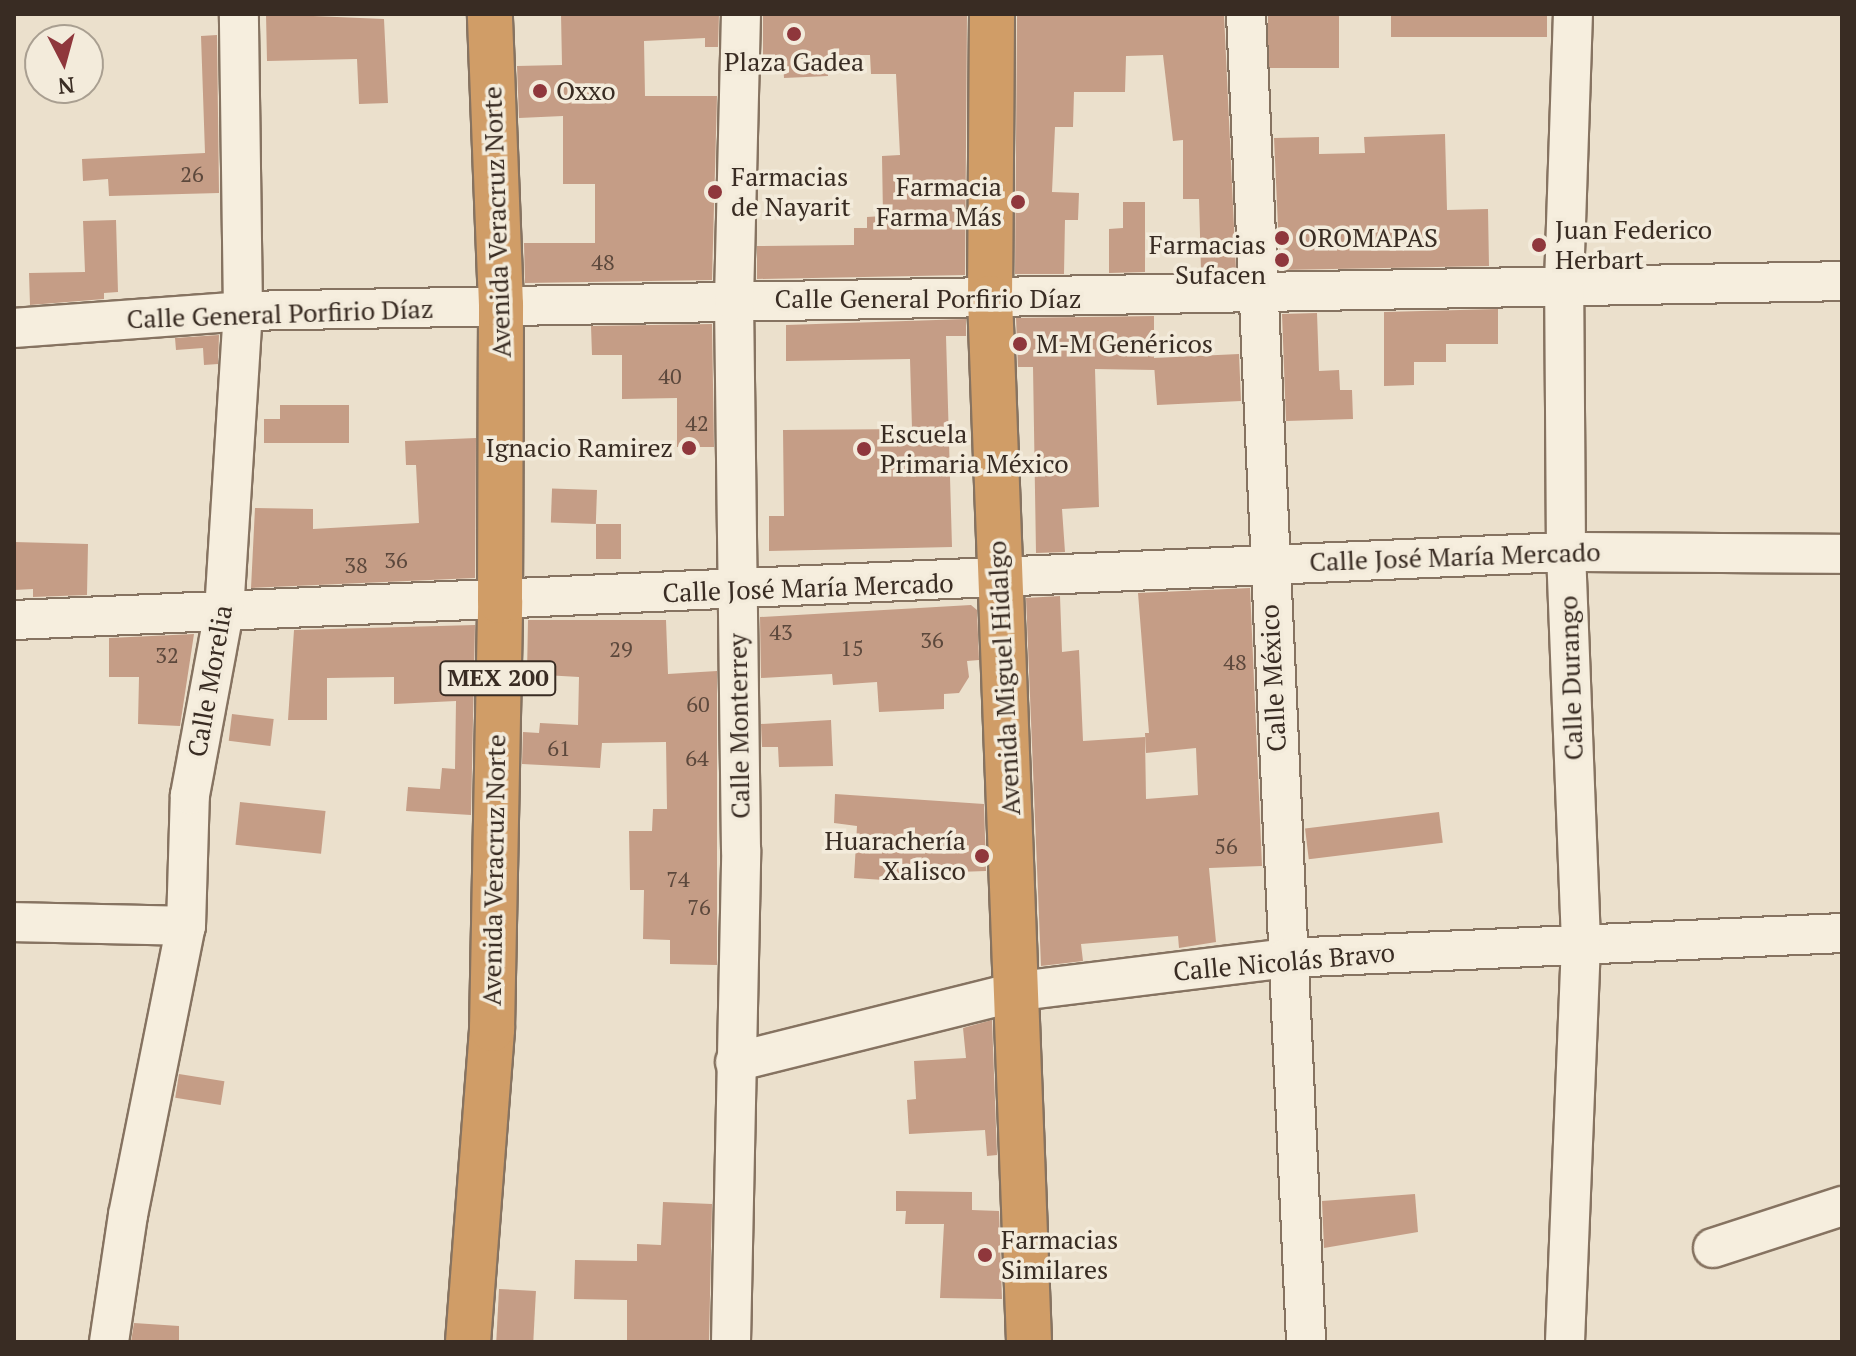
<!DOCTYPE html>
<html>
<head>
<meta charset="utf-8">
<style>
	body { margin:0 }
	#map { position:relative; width:1856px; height:1356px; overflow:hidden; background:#ebe0cc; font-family:"PT Serif",serif }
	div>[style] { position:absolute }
	.building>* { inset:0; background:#c59d86; transform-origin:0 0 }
	.roads { filter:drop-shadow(2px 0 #867361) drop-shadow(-2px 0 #867361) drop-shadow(0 2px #867361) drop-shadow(0 -2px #867361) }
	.minor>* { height:38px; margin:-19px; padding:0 19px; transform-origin:19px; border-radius:19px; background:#f6eede }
	.highway>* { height:44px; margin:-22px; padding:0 22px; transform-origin:22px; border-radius:22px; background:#d09d67 }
	.dots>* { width:22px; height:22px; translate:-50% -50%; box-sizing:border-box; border:4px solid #f3ebdb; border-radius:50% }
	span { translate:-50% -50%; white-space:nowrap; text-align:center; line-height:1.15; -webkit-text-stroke:7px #f3ebdb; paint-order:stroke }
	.number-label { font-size:22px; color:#5c483c }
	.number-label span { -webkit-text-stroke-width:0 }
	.shield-label span { padding:2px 6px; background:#f3ebdb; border:2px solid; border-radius:6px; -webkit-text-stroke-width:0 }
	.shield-label { font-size:24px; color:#392c23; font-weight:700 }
	.poi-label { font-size:26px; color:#392c23 }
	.left { translate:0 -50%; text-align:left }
	.right { translate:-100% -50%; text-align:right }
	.street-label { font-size:26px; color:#392c23 }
	.frame { position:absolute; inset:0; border:16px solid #392c23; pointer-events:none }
	.north { position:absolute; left:24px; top:24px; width:80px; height:80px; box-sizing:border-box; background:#f3ebdb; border:2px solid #a99f91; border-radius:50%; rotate:174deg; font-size:22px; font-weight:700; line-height:32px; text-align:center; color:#392c23 }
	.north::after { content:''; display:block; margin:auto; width:28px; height:36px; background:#8f373c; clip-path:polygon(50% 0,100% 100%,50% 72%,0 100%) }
</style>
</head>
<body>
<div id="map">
	<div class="building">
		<i style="clip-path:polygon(266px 14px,384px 19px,388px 103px,359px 104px,357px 59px,267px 61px)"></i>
		<i style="clip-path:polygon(561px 14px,719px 14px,718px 47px,705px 47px,705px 38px,644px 41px,645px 96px,717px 96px,712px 280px,525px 283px,524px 243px,595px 243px,595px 184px,563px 184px,563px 116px,519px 118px,517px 66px,562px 65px)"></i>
		<i style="clip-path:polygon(763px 14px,967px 14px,965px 275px,757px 279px,757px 246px,854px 245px,854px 228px,867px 228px,867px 217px,883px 216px,882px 156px,900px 155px,896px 74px,871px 74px,870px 55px,827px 55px,828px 76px,784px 78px,783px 64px,763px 65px)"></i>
		<i style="clip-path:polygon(1017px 14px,1224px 14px,1236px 270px,1201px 271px,1199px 199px,1183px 199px,1183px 140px,1173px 141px,1163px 55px,1126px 56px,1125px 92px,1074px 92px,1073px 127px,1055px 127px,1052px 192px,1079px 193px,1078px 220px,1065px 220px,1064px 274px,1015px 274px)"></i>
		<i style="left:1268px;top:14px;width:71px;height:54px"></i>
		<i style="left:1391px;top:14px;width:156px;height:23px"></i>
		<i style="clip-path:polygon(217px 35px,219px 193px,109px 196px,108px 179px,83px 181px,82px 159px,205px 153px,201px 36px)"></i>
		<i style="clip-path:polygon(1445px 134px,1447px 210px,1488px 209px,1489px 266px,1280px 270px,1274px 138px,1319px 137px,1319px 154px,1365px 153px,1364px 137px)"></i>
		<i style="clip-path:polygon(1123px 202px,1145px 202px,1145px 272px,1109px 273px,1109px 229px,1123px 228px)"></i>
		<i style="clip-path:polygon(116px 220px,118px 292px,104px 293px,104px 299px,30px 305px,29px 273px,85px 272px,83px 221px)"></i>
		<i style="clip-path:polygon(1498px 309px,1498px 344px,1446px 344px,1446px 362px,1414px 362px,1414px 385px,1384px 386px,1384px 312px)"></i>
		<i style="clip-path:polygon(1317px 313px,1319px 371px,1339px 370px,1340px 390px,1352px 390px,1353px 419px,1286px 421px,1282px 314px)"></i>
		<i style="clip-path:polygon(1154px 316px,1154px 358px,1239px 354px,1241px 401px,1157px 405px,1154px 364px,1155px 370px,1095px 369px,1099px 507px,1062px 509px,1065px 552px,1036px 553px,1033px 367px,1018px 367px,1016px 318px)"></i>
		<i style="clip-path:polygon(966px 319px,966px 336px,946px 336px,952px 547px,769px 551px,769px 516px,784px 516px,783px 430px,912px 429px,910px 359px,786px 361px,786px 325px)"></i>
		<i style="clip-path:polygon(712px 324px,714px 447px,677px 447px,677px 398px,622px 399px,622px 355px,592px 355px,591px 326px)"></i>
		<i style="clip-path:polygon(219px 335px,218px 364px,204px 365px,203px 348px,176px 350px,175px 338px)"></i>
		<i style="clip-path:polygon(280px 405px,349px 405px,349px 443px,264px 443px,264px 419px,280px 419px)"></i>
		<i style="clip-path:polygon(476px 438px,475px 578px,251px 588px,255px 508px,313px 509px,313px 529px,419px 523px,416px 465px,406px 465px,405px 441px)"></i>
		<i style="left:597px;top:490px;width:34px;height:45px;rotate:92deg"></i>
		<i style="left:596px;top:524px;width:25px;height:35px"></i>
		<i style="clip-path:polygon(14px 542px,88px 544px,87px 595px,33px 597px,33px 589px,14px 590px)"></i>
		<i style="clip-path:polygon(1250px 588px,1262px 866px,1209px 868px,1216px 942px,1179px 948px,1178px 936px,1081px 944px,1083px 961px,1041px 966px,1026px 598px,1060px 596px,1062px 652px,1079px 650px,1083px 741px,1145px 737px,1146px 799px,1198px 795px,1196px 748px,1146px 753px,1145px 733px,1149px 733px,1138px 593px)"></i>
		<i style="clip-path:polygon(971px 605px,977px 610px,979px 660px,967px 661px,969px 677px,959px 693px,944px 694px,944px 709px,879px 712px,877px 682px,833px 685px,832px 674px,761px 678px,760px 617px)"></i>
		<i style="clip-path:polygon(528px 620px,666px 620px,668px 674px,717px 671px,717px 965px,670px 964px,670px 940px,643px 939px,644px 890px,630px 890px,629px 831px,652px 831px,653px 809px,667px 809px,666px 742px,602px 743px,600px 768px,522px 764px,523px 732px,539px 733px,540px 723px,578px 725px,579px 677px,527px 674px)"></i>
		<i style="clip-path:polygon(475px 625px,471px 815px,406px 811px,408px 787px,440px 789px,442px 768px,455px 769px,456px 701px,394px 704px,394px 677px,327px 678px,327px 720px,288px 720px,294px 630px)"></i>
		<i style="clip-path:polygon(194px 634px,180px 726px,138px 724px,139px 677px,109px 677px,109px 638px)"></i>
		<i style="left:232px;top:714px;width:42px;height:27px;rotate:7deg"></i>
		<i style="clip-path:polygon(831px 720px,833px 766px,779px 767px,778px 747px,762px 747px,761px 724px)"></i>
		<i style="clip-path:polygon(835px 794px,984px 804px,986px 871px,929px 873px,928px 883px,854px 878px,857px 826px,834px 823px)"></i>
		<i style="left:240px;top:802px;width:86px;height:43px;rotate:6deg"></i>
		<i style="left:1439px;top:812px;width:31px;height:135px;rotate:83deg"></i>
		<i style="clip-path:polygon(992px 1020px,997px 1155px,987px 1156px,985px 1130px,909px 1134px,907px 1100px,916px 1099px,914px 1061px,966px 1058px,963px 1028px)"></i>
		<i style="left:179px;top:1074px;width:46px;height:24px;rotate:9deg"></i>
		<i style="clip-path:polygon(896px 1191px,972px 1192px,972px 1210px,999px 1211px,1002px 1299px,940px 1298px,944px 1224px,905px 1224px,906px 1211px,896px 1211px)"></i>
		<i style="clip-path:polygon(1415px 1194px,1418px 1232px,1324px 1248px,1322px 1201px)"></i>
		<i style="clip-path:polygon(663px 1202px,712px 1204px,709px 1342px,627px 1342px,627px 1300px,574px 1299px,575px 1260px,637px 1261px,637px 1244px,661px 1245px)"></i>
		<i style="left:499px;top:1289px;width:37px;height:53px;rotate:3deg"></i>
		<i style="clip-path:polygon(134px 1323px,179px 1326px,179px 1342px,131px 1342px)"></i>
	</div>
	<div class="roads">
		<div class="minor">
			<i style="left:1246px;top:14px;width:1329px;rotate:87.41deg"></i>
			<i style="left:14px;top:328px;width:230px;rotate:-4.2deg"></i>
			<i style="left:243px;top:311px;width:1599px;rotate:-1.07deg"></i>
			<i style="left:14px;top:620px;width:1553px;rotate:-2.51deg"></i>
			<i style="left:1566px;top:552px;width:276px;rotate:0.4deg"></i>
			<i style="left:14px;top:922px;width:172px;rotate:1.3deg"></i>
			<i style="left:735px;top:1062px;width:293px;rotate:-14deg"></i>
			<i style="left:1019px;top:991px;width:269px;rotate:-7deg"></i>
			<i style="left:1286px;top:958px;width:557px;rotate:-2.57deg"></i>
			<i style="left:1713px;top:1248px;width:136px;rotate:-18deg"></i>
			<i style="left:109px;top:1342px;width:128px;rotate:-81.5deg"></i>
			<i style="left:128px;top:1215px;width:295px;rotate:-78.7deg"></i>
			<i style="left:186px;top:926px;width:131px;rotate:-88.3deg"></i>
			<i style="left:190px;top:795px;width:186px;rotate:-79.5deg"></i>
			<i style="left:224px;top:612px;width:302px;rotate:-86.4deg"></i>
			<i style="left:243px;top:311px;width:297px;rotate:-90.8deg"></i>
			<i style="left:731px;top:1342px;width:492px;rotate:-88.8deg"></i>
			<i style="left:741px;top:850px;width:550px;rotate:-90.73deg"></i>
			<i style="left:734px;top:300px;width:286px;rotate:-88.6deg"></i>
			<i style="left:1565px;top:1342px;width:400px;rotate:-87.7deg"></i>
			<i style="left:1581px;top:942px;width:390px;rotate:-92.2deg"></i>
			<i style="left:1566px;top:552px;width:268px;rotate:-90.4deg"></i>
			<i style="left:1564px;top:284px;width:270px;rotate:-88.1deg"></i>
		</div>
		<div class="highway">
			<i style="left:992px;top:14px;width:284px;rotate:90.4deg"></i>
			<i style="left:990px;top:298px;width:1045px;rotate:87.86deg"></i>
			<i style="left:468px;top:1342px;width:314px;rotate:-85.6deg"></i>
			<i style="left:492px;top:1029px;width:428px;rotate:-88.9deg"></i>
			<i style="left:500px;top:601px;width:296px;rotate:-89.8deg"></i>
			<i style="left:501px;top:305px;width:291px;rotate:-92.2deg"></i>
		</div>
	</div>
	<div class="dots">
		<i style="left:794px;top:34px;background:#8f373c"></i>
		<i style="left:540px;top:91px;background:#8f373c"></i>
		<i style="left:715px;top:192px;background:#8f373c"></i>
		<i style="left:1018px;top:202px;background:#8f373c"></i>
		<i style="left:1282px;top:238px;background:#8f373c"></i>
		<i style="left:1539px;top:245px;background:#8f373c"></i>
		<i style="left:1282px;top:260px;background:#8f373c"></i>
		<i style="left:1020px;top:344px;background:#8f373c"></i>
		<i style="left:689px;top:448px;background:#8f373c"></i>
		<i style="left:864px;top:449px;background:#8f373c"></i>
		<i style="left:982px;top:856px;background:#8f373c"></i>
		<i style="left:985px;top:1255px;background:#8f373c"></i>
	</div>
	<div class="number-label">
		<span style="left:192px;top:174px">26</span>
		<span style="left:603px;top:262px">48</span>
		<span style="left:670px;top:376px">40</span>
		<span style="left:697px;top:423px">42</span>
		<span style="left:396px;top:560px">36</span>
		<span style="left:356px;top:565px">38</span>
		<span style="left:781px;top:632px">43</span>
		<span style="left:932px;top:640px">36</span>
		<span style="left:852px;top:648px">15</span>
		<span style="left:621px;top:649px">29</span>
		<span style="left:167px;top:655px">32</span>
		<span style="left:1235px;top:662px">48</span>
		<span style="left:698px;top:704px">60</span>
		<span style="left:559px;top:748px">61</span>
		<span style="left:697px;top:758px">64</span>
		<span style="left:1226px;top:846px">56</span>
		<span style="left:678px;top:879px">74</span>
		<span style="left:699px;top:907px">76</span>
	</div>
	<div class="shield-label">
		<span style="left:498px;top:678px">MEX 200</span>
	</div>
	<div class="poi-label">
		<span style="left:794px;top:62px">Plaza Gadea</span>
		<span class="left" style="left:556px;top:91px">Oxxo</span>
		<span class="left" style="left:731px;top:192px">Farmacias<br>de Nayarit</span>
		<span class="right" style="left:1002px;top:202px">Farmacia<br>Farma Más</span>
		<span class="left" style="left:1555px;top:245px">Juan Federico<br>Herbart</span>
		<span class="left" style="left:1298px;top:238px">OROMAPAS</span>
		<span class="right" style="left:1266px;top:260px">Farmacias<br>Sufacen</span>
		<span class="left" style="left:1036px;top:344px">M-M Genéricos</span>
		<span class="left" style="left:880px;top:449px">Escuela<br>Primaria México</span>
		<span class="right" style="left:673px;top:448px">Ignacio Ramirez</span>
		<span class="right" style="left:966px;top:856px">Huarachería<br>Xalisco</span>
		<span class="left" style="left:1001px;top:1255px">Farmacias<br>Similares</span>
	</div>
	<div class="street-label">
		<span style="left:497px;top:222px;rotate:-92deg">Avenida Veracruz Norte</span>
		<span style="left:928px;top:299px">Calle General Porfirio Díaz</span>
		<span style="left:280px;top:314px;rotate:-2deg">Calle General Porfirio Díaz</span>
		<span style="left:1455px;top:557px;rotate:-2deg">Calle José María Mercado</span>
		<span style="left:808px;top:588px;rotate:-2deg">Calle José María Mercado</span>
		<span style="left:1004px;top:678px;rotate:-93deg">Avenida Miguel Hidalgo</span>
		<span style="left:1273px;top:678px;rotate:-93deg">Calle México</span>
		<span style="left:1571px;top:678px;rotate:-92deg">Calle Durango</span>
		<span style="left:210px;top:681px;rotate:-80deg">Calle Morelia</span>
		<span style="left:739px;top:726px;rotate:-91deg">Calle Monterrey</span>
		<span style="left:494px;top:870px;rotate:-89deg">Avenida Veracruz Norte</span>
		<span style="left:1284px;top:962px;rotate:-5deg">Calle Nicolás Bravo</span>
	</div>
	<div class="frame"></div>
	<div class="north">N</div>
</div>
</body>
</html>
